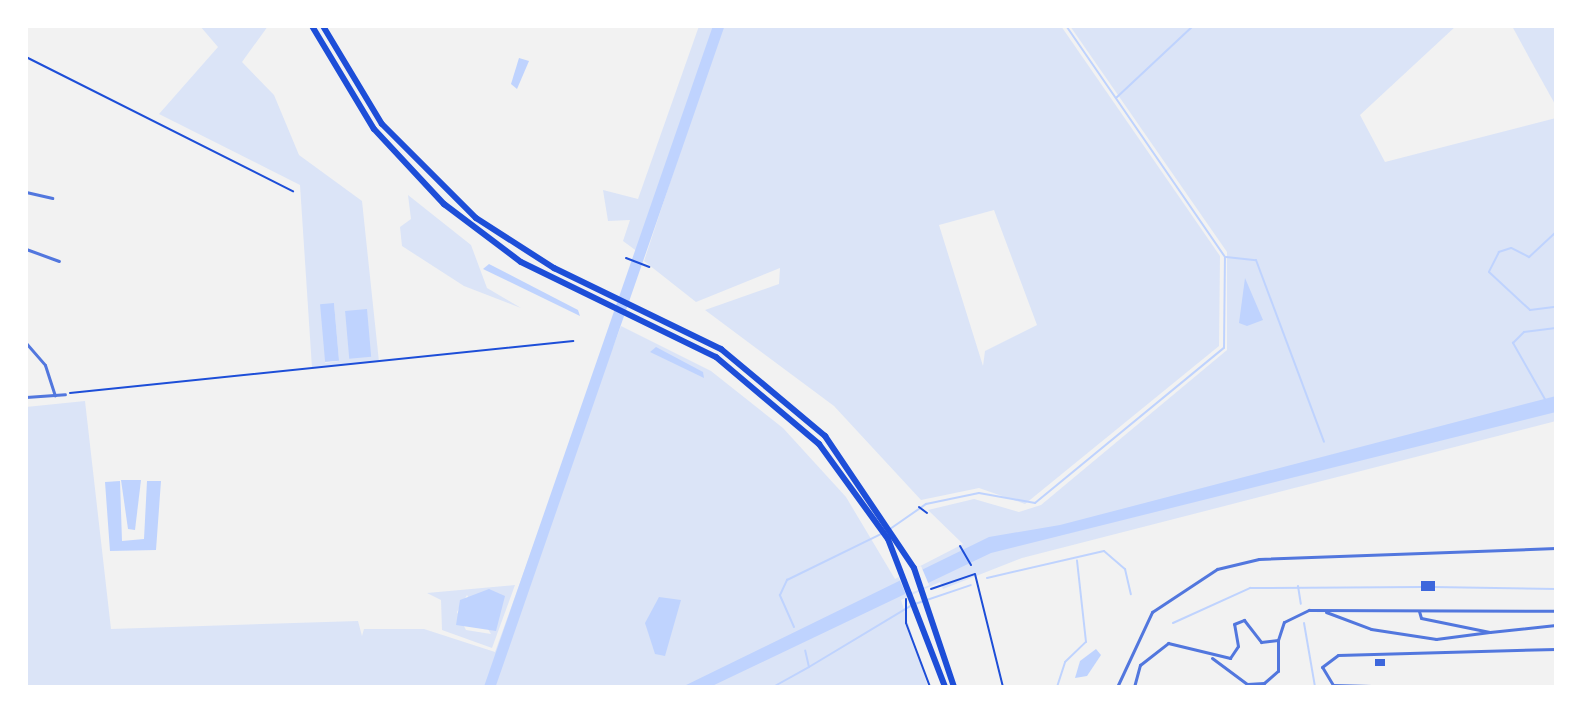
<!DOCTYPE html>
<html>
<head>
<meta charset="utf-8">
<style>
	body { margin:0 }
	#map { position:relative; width:1582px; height:713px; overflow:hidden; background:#f2f2f2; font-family:"Fira Sans",sans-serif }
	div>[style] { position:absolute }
	.green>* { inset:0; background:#dbe4f7 }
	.water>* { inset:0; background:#bfd3fe; transform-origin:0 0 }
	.pier>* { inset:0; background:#f2f2f2; transform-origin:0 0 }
	.stream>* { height:2px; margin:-1px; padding:0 1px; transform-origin:1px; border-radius:1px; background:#bfd3fe }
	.river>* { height:11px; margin:-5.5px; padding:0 5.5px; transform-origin:5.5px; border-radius:5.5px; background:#bfd3fe }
	.building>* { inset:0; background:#3d67dc; transform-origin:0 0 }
	.path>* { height:2px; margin:-1px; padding:0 1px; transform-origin:1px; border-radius:1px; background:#1d4ed8 }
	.minor>* { height:3px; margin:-1.5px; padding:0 1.5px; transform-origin:1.5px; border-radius:1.5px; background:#5277de }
	.motorway>* { height:6px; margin:-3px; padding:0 3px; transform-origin:3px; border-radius:3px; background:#1d4ed8 }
	span { translate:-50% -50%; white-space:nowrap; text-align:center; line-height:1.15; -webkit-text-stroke:6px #fff; paint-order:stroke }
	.frame { position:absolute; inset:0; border:28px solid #fff; pointer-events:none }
</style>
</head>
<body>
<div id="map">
	<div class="green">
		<i style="clip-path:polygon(evenodd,200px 26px,268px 26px,242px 62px,274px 95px,299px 155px,362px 201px,379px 362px,312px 368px,300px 185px,159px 114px,218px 47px,200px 26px,334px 303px,339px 361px,325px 363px,334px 303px)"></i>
		<i style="clip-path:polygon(699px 26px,714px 26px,638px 252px,623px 241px,630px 220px,608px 221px,603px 190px,638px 199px)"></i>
		<i style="clip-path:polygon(evenodd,722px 26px,1061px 26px,1220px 256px,1219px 346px,1025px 504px,979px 488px,921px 500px,834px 406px,705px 310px,779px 284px,780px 268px,696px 302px,644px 261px,722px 26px,994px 210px,1037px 325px,985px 351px,983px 366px,939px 225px,994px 210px)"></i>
		<i style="clip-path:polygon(1070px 26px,1456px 26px,1360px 115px,1385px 162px,1556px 118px,1556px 421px,1022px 558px,943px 589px,940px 582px,901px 600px,928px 687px,26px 687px,26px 407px,85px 401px,111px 629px,358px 621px,362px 636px,364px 629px,424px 629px,495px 652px,606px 344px,613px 347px,621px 326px,711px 371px,783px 428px,846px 497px,895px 579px,963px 544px,928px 510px,974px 499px,1019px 512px,1041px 505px,1227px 350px,1227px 252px)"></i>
		<i style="clip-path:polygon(1512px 26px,1556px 26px,1556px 106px,1531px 61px)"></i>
		<i style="clip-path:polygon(408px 195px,471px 245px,487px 288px,521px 308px,464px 286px,402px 246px,400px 227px,411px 219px)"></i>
		<i style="clip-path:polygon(evenodd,515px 585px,492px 648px,442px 630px,441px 600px,427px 593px,515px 585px,467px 595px,491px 634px,466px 630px,457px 612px,467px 595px)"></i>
	</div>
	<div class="water">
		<i style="clip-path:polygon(519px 58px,529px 61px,517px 89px,511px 84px)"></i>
		<i style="clip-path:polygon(489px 264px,578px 310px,580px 316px,483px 269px)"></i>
		<i style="clip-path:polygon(1245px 278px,1263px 320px,1247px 326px,1239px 323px)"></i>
		<i style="left:334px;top:303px;width:58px;height:14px;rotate:85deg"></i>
		<i style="left:367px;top:309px;width:48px;height:22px;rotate:85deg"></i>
		<i style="clip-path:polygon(656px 347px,703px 372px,704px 378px,650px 352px)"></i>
		<i style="clip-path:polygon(1556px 396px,1556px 412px,991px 553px,710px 687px,682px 687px,989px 537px,1060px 525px)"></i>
		<i style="clip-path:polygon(121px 480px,141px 480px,135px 530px,128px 529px)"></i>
		<i style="clip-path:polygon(120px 481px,122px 541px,144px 539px,147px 481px,161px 481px,156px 550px,110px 551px,105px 482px)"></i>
		<i style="clip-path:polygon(489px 589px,505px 596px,496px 631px,456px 625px,460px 600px)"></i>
		<i style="clip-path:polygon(659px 597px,681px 600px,665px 656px,655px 654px,645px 623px)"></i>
		<i style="clip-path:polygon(1096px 649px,1101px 655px,1087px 676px,1075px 678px,1080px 661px)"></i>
	</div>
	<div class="pier">
		<i style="left:921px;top:566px;width:21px;height:25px;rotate:67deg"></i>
	</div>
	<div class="stream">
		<i style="left:1116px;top:98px;width:105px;rotate:-43.1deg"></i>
		<i style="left:1556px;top:232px;width:37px;rotate:137deg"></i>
		<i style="left:1529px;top:257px;width:20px;rotate:-153deg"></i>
		<i style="left:1511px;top:248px;width:13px;rotate:162deg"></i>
		<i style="left:1499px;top:252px;width:22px;rotate:117deg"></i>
		<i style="left:1489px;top:272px;width:56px;rotate:42.8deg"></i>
		<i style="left:1530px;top:310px;width:26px;rotate:-7deg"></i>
		<i style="left:1226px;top:257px;width:30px;rotate:6deg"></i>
		<i style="left:1256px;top:260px;width:194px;rotate:69.5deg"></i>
		<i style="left:1546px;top:401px;width:67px;rotate:-119.6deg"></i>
		<i style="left:1513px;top:343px;width:16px;rotate:-45deg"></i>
		<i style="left:1524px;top:332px;width:32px;rotate:-7deg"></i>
		<i style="left:890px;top:529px;width:44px;rotate:-34.8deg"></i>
		<i style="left:926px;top:504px;width:54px;rotate:-11.7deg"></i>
		<i style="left:979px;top:493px;width:57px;rotate:10.1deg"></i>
		<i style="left:1035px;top:503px;width:244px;rotate:-39.4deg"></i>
		<i style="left:1224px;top:348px;width:91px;rotate:-89.4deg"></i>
		<i style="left:1225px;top:257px;width:280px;rotate:-124.5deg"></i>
		<i style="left:987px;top:578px;width:120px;rotate:-13deg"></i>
		<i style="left:1104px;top:551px;width:28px;rotate:41deg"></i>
		<i style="left:1125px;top:569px;width:26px;rotate:77deg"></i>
		<i style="left:1298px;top:586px;width:18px;rotate:81deg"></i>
		<i style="left:1433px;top:587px;width:123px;rotate:0.9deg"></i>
		<i style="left:1173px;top:623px;width:85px;rotate:-24.4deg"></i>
		<i style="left:1250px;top:588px;width:173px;rotate:-0.3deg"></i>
		<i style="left:1304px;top:623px;width:65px;rotate:80.2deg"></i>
		<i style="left:794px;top:627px;width:35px;rotate:-114deg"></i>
		<i style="left:780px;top:595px;width:17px;rotate:-65deg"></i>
		<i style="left:787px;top:580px;width:105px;rotate:-26.1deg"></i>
		<i style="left:809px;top:667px;width:120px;rotate:-31deg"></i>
		<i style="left:912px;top:605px;width:62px;rotate:-18.7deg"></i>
		<i style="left:773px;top:687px;width:41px;rotate:-29.1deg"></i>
		<i style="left:809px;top:667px;width:17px;rotate:-103deg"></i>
		<i style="left:1057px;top:687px;width:26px;rotate:-72deg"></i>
		<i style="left:1065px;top:662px;width:29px;rotate:-44deg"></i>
		<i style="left:1086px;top:642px;width:82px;rotate:-96.3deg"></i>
	</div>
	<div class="river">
		<i style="left:489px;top:687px;width:700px;rotate:-70.89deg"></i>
	</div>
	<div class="building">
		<i style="left:1435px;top:581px;width:10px;height:14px;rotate:90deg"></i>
		<i style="left:1375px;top:659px;width:10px;height:7px"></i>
	</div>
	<div class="path">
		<i style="left:26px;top:57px;width:299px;rotate:26.7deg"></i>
		<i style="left:626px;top:258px;width:25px;rotate:21deg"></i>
		<i style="left:70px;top:393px;width:506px;rotate:-5.9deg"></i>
		<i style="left:919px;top:507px;width:10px;rotate:37deg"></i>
		<i style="left:960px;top:546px;width:22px;rotate:60deg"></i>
		<i style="left:931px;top:589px;width:46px;rotate:-18.8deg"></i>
		<i style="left:975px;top:574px;width:116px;rotate:76.1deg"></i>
		<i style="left:906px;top:599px;width:24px;rotate:90deg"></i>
		<i style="left:906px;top:623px;width:68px;rotate:69.4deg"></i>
	</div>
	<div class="minor">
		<i style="left:26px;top:192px;width:27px;rotate:13deg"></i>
		<i style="left:26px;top:249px;width:35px;rotate:20deg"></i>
		<i style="left:26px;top:343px;width:29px;rotate:49deg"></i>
		<i style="left:45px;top:365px;width:32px;rotate:72deg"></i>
		<i style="left:26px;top:397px;width:39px;rotate:-4deg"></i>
		<i style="left:1419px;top:611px;width:7px;rotate:74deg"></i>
		<i style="left:1421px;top:618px;width:70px;rotate:11.5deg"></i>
		<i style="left:1490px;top:632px;width:66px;rotate:-6.1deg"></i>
		<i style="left:1326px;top:612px;width:48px;rotate:20.7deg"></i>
		<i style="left:1371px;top:629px;width:66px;rotate:8.7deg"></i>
		<i style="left:1436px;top:639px;width:54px;rotate:-7.4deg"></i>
		<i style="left:1212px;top:658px;width:44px;rotate:36.6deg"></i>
		<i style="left:1247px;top:684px;width:17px;rotate:-3deg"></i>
		<i style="left:1264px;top:683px;width:18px;rotate:-41deg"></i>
		<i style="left:1278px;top:671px;width:31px;rotate:-90deg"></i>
		<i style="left:1117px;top:687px;width:83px;rotate:-65deg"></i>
		<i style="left:1152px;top:612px;width:78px;rotate:-33.5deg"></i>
		<i style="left:1217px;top:569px;width:43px;rotate:-13.4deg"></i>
		<i style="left:1259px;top:559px;width:297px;rotate:-2.1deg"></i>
		<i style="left:1134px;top:687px;width:23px;rotate:-75deg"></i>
		<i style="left:1140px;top:665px;width:36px;rotate:-38deg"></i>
		<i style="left:1168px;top:643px;width:64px;rotate:13.6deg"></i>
		<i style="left:1230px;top:658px;width:14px;rotate:-56deg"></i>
		<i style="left:1238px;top:646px;width:22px;rotate:-100deg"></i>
		<i style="left:1234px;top:624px;width:11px;rotate:-22deg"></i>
		<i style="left:1244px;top:620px;width:28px;rotate:52deg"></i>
		<i style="left:1261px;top:642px;width:17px;rotate:-7deg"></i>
		<i style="left:1278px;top:640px;width:19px;rotate:-72deg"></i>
		<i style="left:1284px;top:622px;width:28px;rotate:-26deg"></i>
		<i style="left:1309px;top:610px;width:247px;rotate:0.2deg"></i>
		<i style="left:1409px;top:687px;width:76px;rotate:-178.5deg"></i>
		<i style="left:1333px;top:685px;width:21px;rotate:-121deg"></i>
		<i style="left:1322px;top:667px;width:20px;rotate:-37deg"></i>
		<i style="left:1338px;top:655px;width:218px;rotate:-1.6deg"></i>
	</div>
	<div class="motorway">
		<i style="left:312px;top:26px;width:120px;rotate:59deg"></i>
		<i style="left:374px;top:129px;width:103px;rotate:47deg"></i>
		<i style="left:444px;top:204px;width:96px;rotate:37deg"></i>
		<i style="left:521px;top:262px;width:217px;rotate:26deg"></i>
		<i style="left:716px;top:357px;width:135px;rotate:40.2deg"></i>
		<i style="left:819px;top:444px;width:117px;rotate:54deg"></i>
		<i style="left:888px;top:539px;width:159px;rotate:68.9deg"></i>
		<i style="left:323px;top:26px;width:114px;rotate:59deg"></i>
		<i style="left:382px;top:124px;width:133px;rotate:45deg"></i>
		<i style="left:476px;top:218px;width:93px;rotate:32.7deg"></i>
		<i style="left:554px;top:268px;width:186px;rotate:25.9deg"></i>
		<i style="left:721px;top:349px;width:136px;rotate:39.9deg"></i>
		<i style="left:825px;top:436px;width:159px;rotate:56deg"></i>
		<i style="left:914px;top:568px;width:126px;rotate:71.4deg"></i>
	</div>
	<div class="frame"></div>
</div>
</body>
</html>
